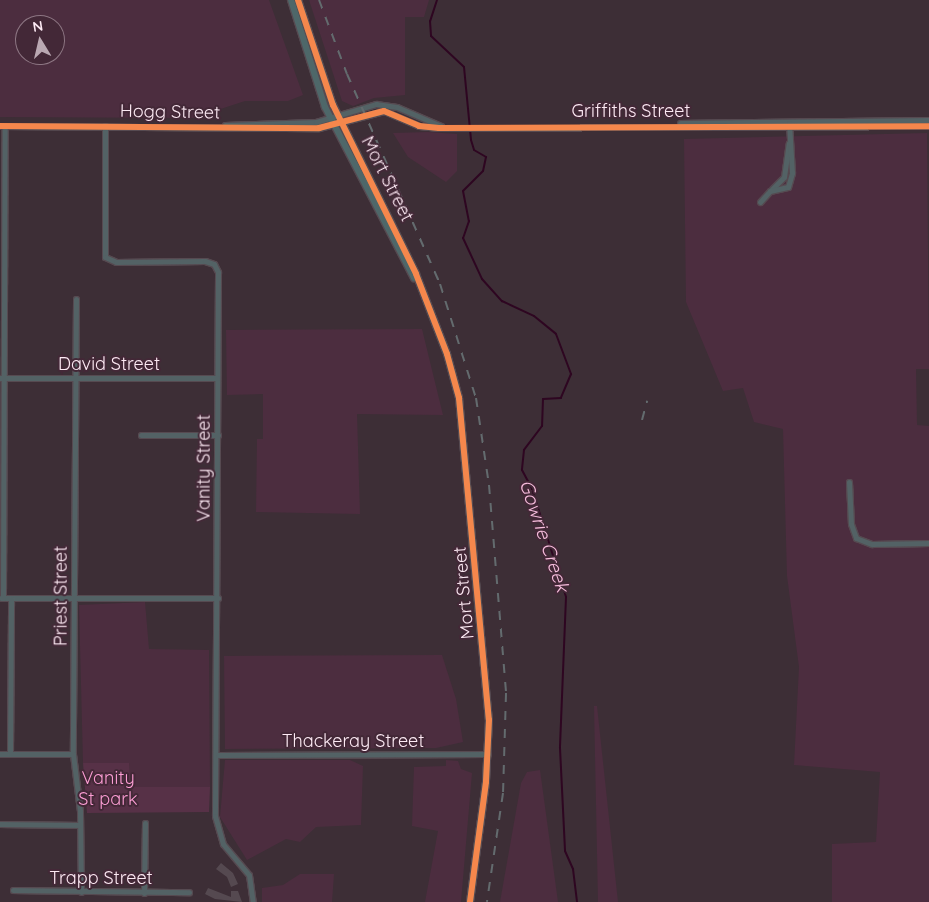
<!DOCTYPE html>
<html>
<head>
<meta charset="utf-8">
<style>
	body { margin:0 }
	#map { position:relative; width:929px; height:902px; overflow:hidden; background:#3d2e36; font-family:Quicksand,sans-serif }
	div>[style] { position:absolute }
	.built>* { inset:0; background:#4c2d3f }
	.green>* { inset:0; background:#573147 }
	.stream>* { height:2px; margin:-1px; padding:0 1px; transform-origin:1px; border-radius:1px; background:#2e0621 }
	.building>* { inset:0; background:#554950 }
	.roads { filter:drop-shadow(1px 0 #564a51) drop-shadow(-1px 0 #564a51) drop-shadow(0 1px #564a51) drop-shadow(0 -1px #564a51) }
	.minor>* { height:5px; margin:-2.5px; padding:0 2.5px; transform-origin:2.5px; border-radius:2.5px; background:#536265 }
	.major>* { height:6px; margin:-3px; padding:0 3px; transform-origin:3px; border-radius:3px; background:#4e6769 }
	.rail>* { height:2px; margin-top:-1px; transform-origin:0; background:repeating-linear-gradient(90deg,#636b6e 0 9px,transparent 0 18px) }
	.cycleway>* { height:6px; margin:-3px; padding:0 3px; transform-origin:3px; border-radius:3px; background:#f5874c }
	span { translate:-50% -50%; white-space:nowrap; text-align:center; line-height:1.15; -webkit-text-stroke:4px #432837; paint-order:stroke }
	.street-label { font-size:18px; color:#fdeaf4 }
	.park-label { font-size:18px; color:#fd9ed5 }
	.water-label { font-size:19px; color:#f7bddd; font-style:italic }
	.north { position:absolute; left:15px; top:15px; width:50px; height:50px; box-sizing:border-box; background:#432837; border:1px solid #8d7683; border-radius:50%; rotate:351deg; font-size:14px; font-weight:700; line-height:20px; text-align:center; color:#fdeaf4 }
	.north::after { content:''; display:block; margin:auto; width:18px; height:22px; background:#baa8b2; clip-path:polygon(50% 0,100% 100%,50% 72%,0 100%) }
</style>
</head>
<body>
<div id="map">
	<div class="built">
		<i style="clip-path:polygon(evenodd,0 0,269px 0,303px 95px,288px 101px,245px 101px,193px 118px,0 117px,0 0,25px 25px,55px 25px,55px 55px,25px 55px,25px 25px)"></i>
		<i style="clip-path:polygon(309px 0,429px 0,424px 17px,405px 17px,405px 95px,374px 98px,353px 106px,342px 101px)"></i>
		<i style="clip-path:polygon(428px 132px,457px 134px,457px 171px,446px 182px,408px 157px,393px 133px)"></i>
		<i style="clip-path:polygon(927px 133px,929px 369px,916px 369px,917px 425px,929px 426px,929px 902px,832px 902px,832px 844px,876px 842px,880px 772px,794px 765px,799px 667px,787px 576px,783px 429px,754px 422px,743px 388px,723px 391px,686px 302px,684px 139px)"></i>
		<i style="clip-path:polygon(422px 329px,443px 415px,357px 414px,360px 514px,256px 512px,257px 439px,263px 439px,263px 394px,227px 395px,226px 330px)"></i>
		<i style="clip-path:polygon(145px 602px,149px 649px,209px 650px,210px 787px,130px 787px,129px 763px,83px 763px,79px 605px)"></i>
		<i style="clip-path:polygon(442px 655px,456px 699px,463px 742px,436px 748px,225px 749px,224px 656px)"></i>
		<i style="clip-path:polygon(594px 706px,597px 706px,618px 902px,598px 902px)"></i>
		<i style="clip-path:polygon(225px 760px,350px 760px,363px 766px,361px 825px,316px 827px,300px 842px,286px 839px,247px 860px,220px 817px)"></i>
		<i style="clip-path:polygon(446px 760px,458px 761px,461px 769px,472px 773px,461px 902px,425px 902px,438px 831px,412px 826px,414px 767px,446px 766px)"></i>
		<i style="clip-path:polygon(540px 770px,558px 902px,500px 902px,521px 783px,527px 772px)"></i>
		<i style="clip-path:polygon(300px 874px,334px 874px,332px 902px,262px 902px,262px 888px,283px 885px)"></i>
	</div>
	<div class="green">
		<i style="clip-path:polygon(83px 763px,129px 763px,131px 787px,210px 787px,209px 812px,87px 813px)"></i>
	</div>
	<div class="stream">
		<i style="left:437px;top:0;width:22px;rotate:108deg"></i>
		<i style="left:430px;top:21px;width:15px;rotate:86deg"></i>
		<i style="left:431px;top:36px;width:45px;rotate:43.2deg"></i>
		<i style="left:464px;top:67px;width:73px;rotate:84.5deg"></i>
		<i style="left:471px;top:140px;width:10px;rotate:73deg"></i>
		<i style="left:474px;top:150px;width:14px;rotate:30deg"></i>
		<i style="left:486px;top:157px;width:14px;rotate:102deg"></i>
		<i style="left:483px;top:171px;width:28px;rotate:135deg"></i>
		<i style="left:463px;top:191px;width:31px;rotate:79deg"></i>
		<i style="left:469px;top:221px;width:18px;rotate:109deg"></i>
		<i style="left:463px;top:238px;width:45px;rotate:65.1deg"></i>
		<i style="left:482px;top:279px;width:30px;rotate:48deg"></i>
		<i style="left:502px;top:301px;width:35px;rotate:25deg"></i>
		<i style="left:534px;top:316px;width:28px;rotate:39deg"></i>
		<i style="left:556px;top:334px;width:43px;rotate:69.4deg"></i>
		<i style="left:571px;top:374px;width:26px;rotate:113deg"></i>
		<i style="left:561px;top:398px;width:18px;rotate:177deg"></i>
		<i style="left:543px;top:399px;width:27px;rotate:92deg"></i>
		<i style="left:542px;top:426px;width:30px;rotate:127deg"></i>
		<i style="left:524px;top:450px;width:20px;rotate:96deg"></i>
		<i style="left:522px;top:470px;width:21px;rotate:62deg"></i>
		<i style="left:532px;top:489px;width:113px;rotate:72.5deg"></i>
		<i style="left:566px;top:597px;width:151px;rotate:92.3deg"></i>
		<i style="left:560px;top:748px;width:103px;rotate:87.2deg"></i>
		<i style="left:565px;top:851px;width:20px;rotate:66deg"></i>
		<i style="left:573px;top:869px;width:33px;rotate:83deg"></i>
	</div>
	<div class="building">
		<i style="clip-path:polygon(221px 863px,233px 873px,238px 884px,231px 887px,227px 877px,216px 869px)"></i>
		<i style="clip-path:polygon(208px 888px,231px 897px,231px 891px,238px 891px,242px 902px,215px 899px,205px 894px)"></i>
	</div>
	<div class="roads">
		<div class="minor">
			<i style="left:680px;top:123px;width:249px;rotate:-0.7deg"></i>
			<i style="left:225px;top:125px;width:91px;rotate:-1.9deg"></i>
			<i style="left:316px;top:122px;width:63px;rotate:-16.7deg"></i>
			<i style="left:376px;top:104px;width:21px;rotate:8deg"></i>
			<i style="left:397px;top:107px;width:48px;rotate:23.4deg"></i>
			<i style="left:0;top:126px;width:319px;rotate:0.4deg"></i>
			<i style="left:319px;top:128px;width:67px;rotate:-14.7deg"></i>
			<i style="left:384px;top:111px;width:38px;rotate:23deg"></i>
			<i style="left:419px;top:126px;width:20px;rotate:6deg"></i>
			<i style="left:439px;top:128px;width:490px;rotate:-0.2deg"></i>
			<i style="left:105px;top:126px;width:131px;rotate:90deg"></i>
			<i style="left:105px;top:257px;width:12px;rotate:24deg"></i>
			<i style="left:116px;top:262px;width:89px;rotate:-0.6deg"></i>
			<i style="left:205px;top:261px;width:9px;rotate:18deg"></i>
			<i style="left:214px;top:264px;width:9px;rotate:63deg"></i>
			<i style="left:218px;top:272px;width:544px;rotate:90.32deg"></i>
			<i style="left:215px;top:816px;width:29px;rotate:74deg"></i>
			<i style="left:223px;top:844px;width:40px;rotate:50deg"></i>
			<i style="left:249px;top:875px;width:27px;rotate:82deg"></i>
			<i style="left:772px;top:189px;width:17px;rotate:-45deg"></i>
			<i style="left:784px;top:177px;width:34px;rotate:-82deg"></i>
			<i style="left:760px;top:202px;width:15px;rotate:-48deg"></i>
			<i style="left:770px;top:191px;width:18px;rotate:-13deg"></i>
			<i style="left:788px;top:187px;width:15px;rotate:-74deg"></i>
			<i style="left:792px;top:173px;width:50px;rotate:-93.4deg"></i>
			<i style="left:76px;top:299px;width:455px;rotate:90.4deg"></i>
			<i style="left:73px;top:754px;width:57px;rotate:83deg"></i>
			<i style="left:80px;top:811px;width:81px;rotate:89.3deg"></i>
			<i style="left:0;top:378px;width:217px"></i>
			<i style="left:141px;top:435px;width:77px"></i>
			<i style="left:849px;top:482px;width:42px;rotate:87.3deg"></i>
			<i style="left:851px;top:524px;width:15px;rotate:70deg"></i>
			<i style="left:856px;top:538px;width:17px;rotate:21deg"></i>
			<i style="left:872px;top:544px;width:57px;rotate:-1deg"></i>
			<i style="left:1px;top:598px;width:217px"></i>
			<i style="left:3px;top:598px;width:472px;rotate:-89.8deg"></i>
			<i style="left:0;top:754px;width:73px"></i>
			<i style="left:10px;top:754px;width:156px;rotate:-89.6deg"></i>
			<i style="left:218px;top:755px;width:270px;rotate:-0.2deg"></i>
			<i style="left:0;top:824px;width:80px;rotate:0.7deg"></i>
			<i style="left:13px;top:890px;width:176px;rotate:0.7deg"></i>
			<i style="left:144px;top:893px;width:70px;rotate:-89.2deg"></i>
		</div>
		<div class="major">
			<i style="left:291px;top:0;width:112px;rotate:72.4deg"></i>
			<i style="left:325px;top:107px;width:193px;rotate:62.5deg"></i>
			<i style="left:298px;top:0;width:111px;rotate:71.6deg"></i>
			<i style="left:333px;top:105px;width:188px;rotate:63.8deg"></i>
			<i style="left:416px;top:274px;width:86px;rotate:68.8deg"></i>
			<i style="left:447px;top:354px;width:46px;rotate:74.7deg"></i>
			<i style="left:459px;top:398px;width:323px;rotate:84.7deg"></i>
			<i style="left:489px;top:720px;width:62px;rotate:92.8deg"></i>
			<i style="left:486px;top:782px;width:121px;rotate:97.6deg"></i>
		</div>
	</div>
	<div class="rail">
		<i style="left:319px;top:0;width:79px;rotate:69.3deg"></i>
		<i style="left:347px;top:74px;width:230px;rotate:66.1deg"></i>
		<i style="left:440px;top:284px;width:120px;rotate:72.5deg"></i>
		<i style="left:476px;top:398px;width:88px;rotate:81.5deg"></i>
		<i style="left:489px;top:485px;width:209px;rotate:85.3deg"></i>
		<i style="left:506px;top:693px;width:100px;rotate:91.7deg"></i>
		<i style="left:503px;top:793px;width:110px;rotate:98.4deg"></i>
		<i style="left:642px;top:420px;width:20px;rotate:-75deg"></i>
	</div>
	<div class="cycleway">
		<i style="left:298px;top:0;width:111px;rotate:71.6deg"></i>
		<i style="left:333px;top:105px;width:188px;rotate:63.8deg"></i>
		<i style="left:416px;top:274px;width:86px;rotate:68.8deg"></i>
		<i style="left:447px;top:354px;width:46px;rotate:74.7deg"></i>
		<i style="left:459px;top:398px;width:323px;rotate:84.7deg"></i>
		<i style="left:489px;top:720px;width:62px;rotate:92.8deg"></i>
		<i style="left:486px;top:782px;width:121px;rotate:97.6deg"></i>
		<i style="left:0;top:126px;width:319px;rotate:0.4deg"></i>
		<i style="left:319px;top:128px;width:67px;rotate:-14.7deg"></i>
		<i style="left:384px;top:111px;width:38px;rotate:23deg"></i>
		<i style="left:419px;top:126px;width:20px;rotate:6deg"></i>
		<i style="left:439px;top:128px;width:490px;rotate:-0.2deg"></i>
	</div>
	<div class="street-label">
		<span style="left:631px;top:111px">Griffiths Street</span>
		<span style="left:170px;top:112px;rotate:1deg">Hogg Street</span>
		<span style="left:387px;top:179px;rotate:63deg">Mort Street</span>
		<span style="left:109px;top:364px">David Street</span>
		<span style="left:204px;top:468px;rotate:-90deg">Vanity Street</span>
		<span style="left:464px;top:593px;rotate:-95deg">Mort Street</span>
		<span style="left:61px;top:596px;rotate:-90deg">Priest Street</span>
		<span style="left:353px;top:741px">Thackeray Street</span>
		<span style="left:101px;top:878px">Trapp Street</span>
	</div>
	<div class="park-label">
		<span style="left:108px;top:789px">Vanity<br>St park</span>
	</div>
	<div class="water-label">
		<span style="left:544px;top:536px;rotate:71deg">Gowrie Creek</span>
	</div>
	<div class="north">N</div>
</div>
</body>
</html>
